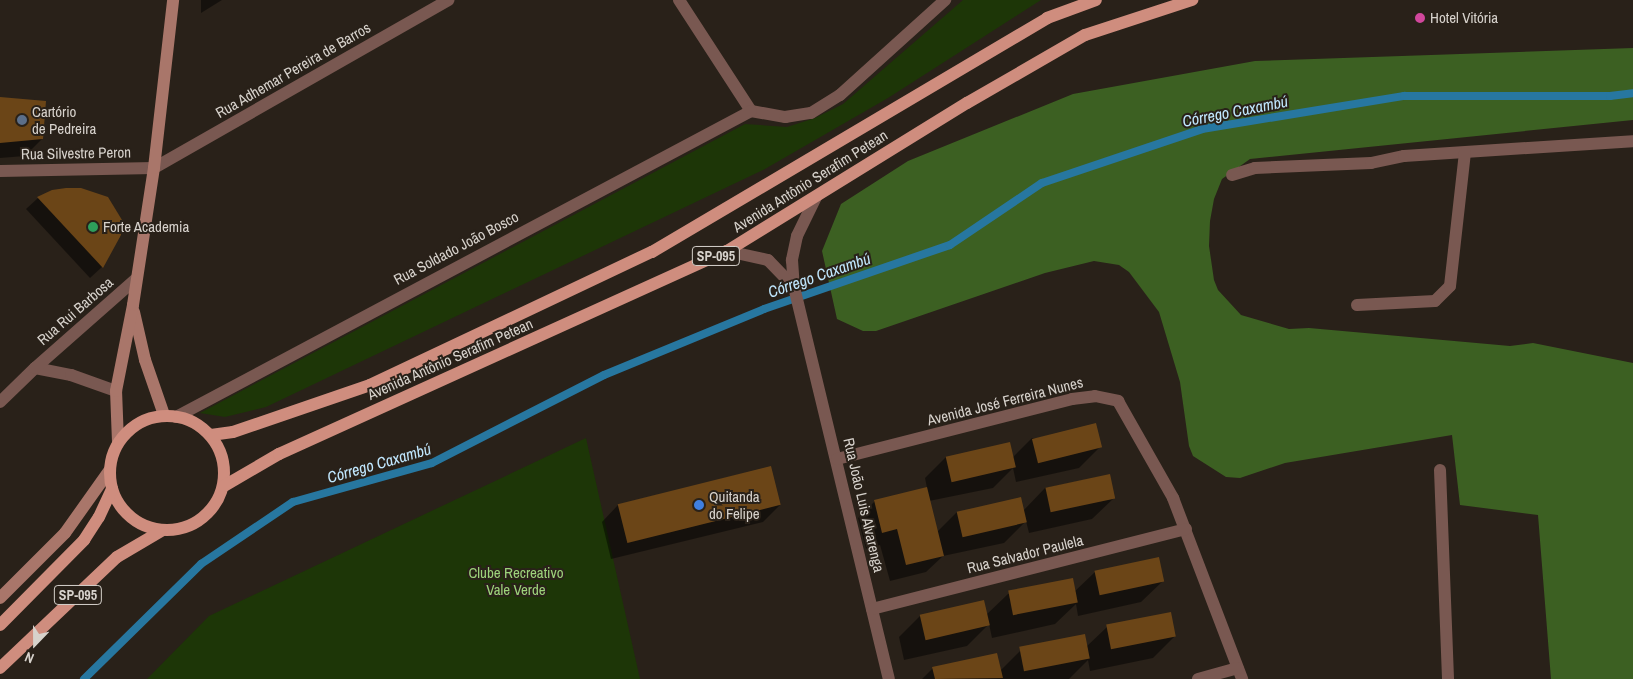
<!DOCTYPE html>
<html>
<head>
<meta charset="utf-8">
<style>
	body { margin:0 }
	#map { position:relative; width:1633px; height:679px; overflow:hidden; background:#292119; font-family:"Archivo Narrow",sans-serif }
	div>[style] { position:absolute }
	.green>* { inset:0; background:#1d3607 }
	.forest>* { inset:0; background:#3c6022 }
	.shadow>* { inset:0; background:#0007 }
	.stream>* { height:8px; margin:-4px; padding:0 4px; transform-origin:4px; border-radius:4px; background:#2777a0 }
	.building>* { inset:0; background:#6b4517; transform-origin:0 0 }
	.minor>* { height:12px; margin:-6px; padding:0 6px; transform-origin:6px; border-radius:6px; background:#795851 }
	.secondary>* { height:12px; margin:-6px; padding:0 6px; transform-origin:6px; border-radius:6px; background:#a9766a }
	.primary>* { height:12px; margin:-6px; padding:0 6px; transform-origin:6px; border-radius:6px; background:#cf8d7e }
	.primary>.ring { margin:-6px; padding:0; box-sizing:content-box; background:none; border:12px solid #cf8d7e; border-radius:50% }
	.dots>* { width:14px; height:14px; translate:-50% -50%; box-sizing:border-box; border:2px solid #292119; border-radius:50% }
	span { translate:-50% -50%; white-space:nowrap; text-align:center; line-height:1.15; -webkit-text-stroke:4px #292119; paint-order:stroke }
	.shield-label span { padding:1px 4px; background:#292119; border:1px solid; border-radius:4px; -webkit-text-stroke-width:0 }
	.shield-label { font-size:14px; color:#d7d2cc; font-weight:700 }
	.poi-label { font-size:15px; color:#d7d2cc }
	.left { translate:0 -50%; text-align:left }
	.street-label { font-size:15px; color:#d7d2cc }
	.park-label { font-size:15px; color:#9dd27b }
	.water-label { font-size:16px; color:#c0e7fe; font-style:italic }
	.north { position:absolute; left:10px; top:619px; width:50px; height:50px; -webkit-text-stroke:4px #292119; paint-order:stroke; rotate:202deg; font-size:14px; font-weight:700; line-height:20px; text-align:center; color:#d7d2cc }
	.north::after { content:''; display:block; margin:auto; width:18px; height:22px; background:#d7d2cc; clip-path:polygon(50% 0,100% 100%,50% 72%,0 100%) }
</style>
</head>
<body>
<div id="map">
	<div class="green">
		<i style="clip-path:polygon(963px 0,1041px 0,888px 98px,765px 169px,266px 407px,225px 417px,200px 413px,745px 124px,787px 127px,815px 118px,843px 104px)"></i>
		<i style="clip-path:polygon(586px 438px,640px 679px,147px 679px,209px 616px)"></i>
	</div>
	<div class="forest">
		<i style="clip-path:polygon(1633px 48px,1633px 120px,1250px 159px,1222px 179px,1214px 199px,1210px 221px,1209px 246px,1214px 280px,1218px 290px,1241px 315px,1289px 329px,1309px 328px,1510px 346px,1533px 343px,1633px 363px,1633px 679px,1551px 679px,1538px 515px,1460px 505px,1452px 435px,1285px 463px,1240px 478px,1226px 477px,1193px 456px,1189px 446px,1180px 382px,1159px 312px,1129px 272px,1119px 265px,1094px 261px,1045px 273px,876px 331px,863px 331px,837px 319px,822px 251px,841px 204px,908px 161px,1073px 94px,1255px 61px)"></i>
	</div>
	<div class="shadow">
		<i style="clip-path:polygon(201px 0,222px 0,201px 13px)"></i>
		<i style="clip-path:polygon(0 98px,42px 139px,25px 156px,0 158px)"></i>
		<i style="clip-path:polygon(38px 198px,120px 235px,102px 267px,90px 278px,26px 209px)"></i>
		<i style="clip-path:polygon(1032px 438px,1100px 447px,1079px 468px,1016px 482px,1013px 468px,993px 488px,929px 501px,937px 532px,957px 512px,1023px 511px,1045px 488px,1109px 475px,1114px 498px,1092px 519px,1029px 533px,1026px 521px,1004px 543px,943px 556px,926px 572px,890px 581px,880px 545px,866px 549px,858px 518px,875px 501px,927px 488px,925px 478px,946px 457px,1012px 458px)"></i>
		<i style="clip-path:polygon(618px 505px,780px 505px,763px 522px,611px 559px,602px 522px)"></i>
		<i style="clip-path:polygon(1095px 572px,1163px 581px,1141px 602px,1078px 616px,1076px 604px,1055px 624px,992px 638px,989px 624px,967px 646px,904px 660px,899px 637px,920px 616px,986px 615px,1008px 594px,1072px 580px,1074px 592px)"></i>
		<i style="clip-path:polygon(1107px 627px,1175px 636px,1153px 658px,1090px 671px,1088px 660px,1069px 679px,922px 679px,933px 668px,1000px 671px,1021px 650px,1086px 647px)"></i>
	</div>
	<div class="stream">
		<i style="left:84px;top:679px;width:164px;rotate:-44.5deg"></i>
		<i style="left:201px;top:564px;width:111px;rotate:-34deg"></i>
		<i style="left:293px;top:502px;width:144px;rotate:-15.7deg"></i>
		<i style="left:432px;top:463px;width:193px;rotate:-27.1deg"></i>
		<i style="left:604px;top:375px;width:173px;rotate:-22.4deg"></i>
		<i style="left:764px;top:309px;width:197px;rotate:-19deg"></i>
		<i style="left:950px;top:245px;width:111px;rotate:-34deg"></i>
		<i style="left:1042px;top:183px;width:169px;rotate:-18.6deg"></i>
		<i style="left:1202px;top:129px;width:205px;rotate:-9.3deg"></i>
		<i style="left:1404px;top:96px;width:206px"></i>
		<i style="left:1610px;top:96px;width:23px;rotate:-7deg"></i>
	</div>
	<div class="building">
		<i style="clip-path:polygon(0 97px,46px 101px,43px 139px,0 143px)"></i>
		<i style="clip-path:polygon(66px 188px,81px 188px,108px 197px,122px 220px,121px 235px,103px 268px,37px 197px,52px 190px)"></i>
		<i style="left:1096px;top:423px;width:25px;height:66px;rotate:76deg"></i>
		<i style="left:1010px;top:442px;width:26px;height:66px;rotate:77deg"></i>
		<i style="left:771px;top:466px;width:40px;height:158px;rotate:76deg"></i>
		<i style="left:1110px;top:474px;width:25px;height:66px;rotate:78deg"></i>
		<i style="clip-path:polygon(927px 487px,944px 556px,906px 565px,897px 529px,882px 533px,874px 500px)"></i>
		<i style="left:1021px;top:497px;width:26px;height:66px;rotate:77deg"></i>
		<i style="left:1159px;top:557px;width:25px;height:66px;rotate:78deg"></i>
		<i style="left:1073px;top:578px;width:25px;height:66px;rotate:79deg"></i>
		<i style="left:984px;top:600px;width:26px;height:66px;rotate:77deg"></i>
		<i style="left:1171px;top:612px;width:25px;height:66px;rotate:79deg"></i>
		<i style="left:1085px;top:634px;width:25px;height:67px;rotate:79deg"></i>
		<i style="clip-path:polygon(997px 653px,1003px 678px,935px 679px,932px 667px)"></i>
	</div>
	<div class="minor">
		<i style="left:679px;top:0;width:132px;rotate:57deg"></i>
		<i style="left:751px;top:111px;width:35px;rotate:10deg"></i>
		<i style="left:785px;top:117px;width:26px;rotate:-9deg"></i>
		<i style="left:811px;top:113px;width:34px;rotate:-32deg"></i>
		<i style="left:840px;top:95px;width:142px;rotate:-42.1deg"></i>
		<i style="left:0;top:171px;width:154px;rotate:-1.1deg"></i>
		<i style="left:154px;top:168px;width:339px;rotate:-29.7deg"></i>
		<i style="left:1232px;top:175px;width:24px;rotate:-17deg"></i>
		<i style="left:1255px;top:168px;width:116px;rotate:-2.5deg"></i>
		<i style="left:1371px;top:163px;width:34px;rotate:-12deg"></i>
		<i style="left:1404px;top:156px;width:229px;rotate:-3.7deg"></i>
		<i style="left:816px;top:197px;width:43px;rotate:116deg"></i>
		<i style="left:797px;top:236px;width:25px;rotate:102deg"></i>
		<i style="left:792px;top:260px;width:27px;rotate:86deg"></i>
		<i style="left:794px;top:287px;width:403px;rotate:76.4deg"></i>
		<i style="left:727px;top:251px;width:42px;rotate:12.4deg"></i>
		<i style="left:768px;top:260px;width:37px;rotate:46deg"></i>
		<i style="left:1357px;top:305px;width:78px;rotate:-2.9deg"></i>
		<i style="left:1435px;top:301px;width:21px;rotate:-45deg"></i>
		<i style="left:1450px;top:286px;width:134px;rotate:-83.6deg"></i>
		<i style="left:35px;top:368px;width:37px;rotate:11deg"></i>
		<i style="left:71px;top:375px;width:48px;rotate:19.6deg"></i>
		<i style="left:0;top:402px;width:49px;rotate:-44.2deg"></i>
		<i style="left:35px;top:368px;width:135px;rotate:-41.4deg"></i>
		<i style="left:176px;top:417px;width:651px;rotate:-28.02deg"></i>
		<i style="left:837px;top:459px;width:243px;rotate:-14.3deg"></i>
		<i style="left:1072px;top:399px;width:23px;rotate:-7deg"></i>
		<i style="left:1095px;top:396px;width:24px;rotate:12deg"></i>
		<i style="left:1118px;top:401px;width:112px;rotate:60.4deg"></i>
		<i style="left:1173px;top:498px;width:194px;rotate:69.1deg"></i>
		<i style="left:1440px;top:470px;width:209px;rotate:87.8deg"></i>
		<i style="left:872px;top:609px;width:324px;rotate:-14.3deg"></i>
		<i style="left:1198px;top:679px;width:41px;rotate:-15.4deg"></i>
	</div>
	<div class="secondary">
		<i style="left:134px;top:312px;width:49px;rotate:77.1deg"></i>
		<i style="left:145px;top:360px;width:58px;rotate:70.9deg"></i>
		<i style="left:118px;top:442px;width:51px;rotate:-92.2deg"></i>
		<i style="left:116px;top:391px;width:88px;rotate:-78.8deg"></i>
		<i style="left:133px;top:305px;width:139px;rotate:-81.3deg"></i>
		<i style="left:154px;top:168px;width:169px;rotate:-83.5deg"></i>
		<i style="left:0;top:598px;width:92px;rotate:-45deg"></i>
		<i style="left:65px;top:533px;width:76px;rotate:-54.6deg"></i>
	</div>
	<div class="primary">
		<i class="ring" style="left:110px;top:416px;width:102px;height:102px"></i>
		<i style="left:211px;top:435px;width:22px;rotate:-8deg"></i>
		<i style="left:233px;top:432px;width:145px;rotate:-18.9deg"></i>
		<i style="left:370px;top:385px;width:312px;rotate:-25.3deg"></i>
		<i style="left:652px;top:252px;width:459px;rotate:-30.6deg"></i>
		<i style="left:1047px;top:18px;width:52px;rotate:-20.2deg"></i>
		<i style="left:224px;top:486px;width:64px;rotate:-30.2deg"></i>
		<i style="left:279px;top:454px;width:492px;rotate:-24.4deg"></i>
		<i style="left:727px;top:251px;width:282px;rotate:-31.7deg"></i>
		<i style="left:967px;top:103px;width:136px;rotate:-30deg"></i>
		<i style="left:1085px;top:35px;width:113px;rotate:-18.1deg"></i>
		<i style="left:0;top:625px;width:120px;rotate:-45.3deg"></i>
		<i style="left:84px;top:540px;width:27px;rotate:-57deg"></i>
		<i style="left:99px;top:517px;width:31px;rotate:-65deg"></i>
		<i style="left:0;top:668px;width:161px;rotate:-43.5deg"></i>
		<i style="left:117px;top:557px;width:53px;rotate:-30.4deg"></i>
	</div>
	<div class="dots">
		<i style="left:1420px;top:18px;background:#d1479c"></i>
		<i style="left:22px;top:120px;background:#5c6f8a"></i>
		<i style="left:93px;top:227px;background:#2e9e5b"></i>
		<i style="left:699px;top:505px;background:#3f7fe0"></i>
	</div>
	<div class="shield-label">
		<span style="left:716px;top:256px">SP-095</span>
		<span style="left:78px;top:595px">SP-095</span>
	</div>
	<div class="poi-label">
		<span class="left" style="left:1430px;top:18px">Hotel Vitória</span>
		<span class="left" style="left:32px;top:120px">Cartório<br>de Pedreira</span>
		<span class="left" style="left:103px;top:227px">Forte Academia</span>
		<span class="left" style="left:709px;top:505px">Quitanda<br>do Felipe</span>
	</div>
	<div class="street-label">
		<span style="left:293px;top:70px;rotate:-30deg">Rua Adhemar Pereira de Barros</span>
		<span style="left:76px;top:153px;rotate:-1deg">Rua Silvestre Peron</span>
		<span style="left:810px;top:181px;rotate:-32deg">Avenida Antônio Serafim Petean</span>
		<span style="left:456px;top:248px;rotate:-28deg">Rua Soldado João Bosco</span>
		<span style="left:75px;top:311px;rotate:-41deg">Rua Rui Barbosa</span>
		<span style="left:450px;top:359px;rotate:-24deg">Avenida Antônio Serafim Petean</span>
		<span style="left:1005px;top:401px;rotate:-14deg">Avenida José Ferreira Nunes</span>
		<span style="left:864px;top:505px;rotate:77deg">Rua João Luis Alvarenga</span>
		<span style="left:1025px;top:554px;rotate:-14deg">Rua Salvador Paulela</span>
	</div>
	<div class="park-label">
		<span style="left:516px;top:581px">Clube Recreativo<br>Vale Verde</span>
	</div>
	<div class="water-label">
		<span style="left:1235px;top:111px;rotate:-11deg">Córrego Caxambú</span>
		<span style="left:819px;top:275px;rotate:-19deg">Córrego Caxambú</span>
		<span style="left:379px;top:463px;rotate:-16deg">Córrego Caxambú</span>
	</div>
	<div class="north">N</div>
</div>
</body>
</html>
